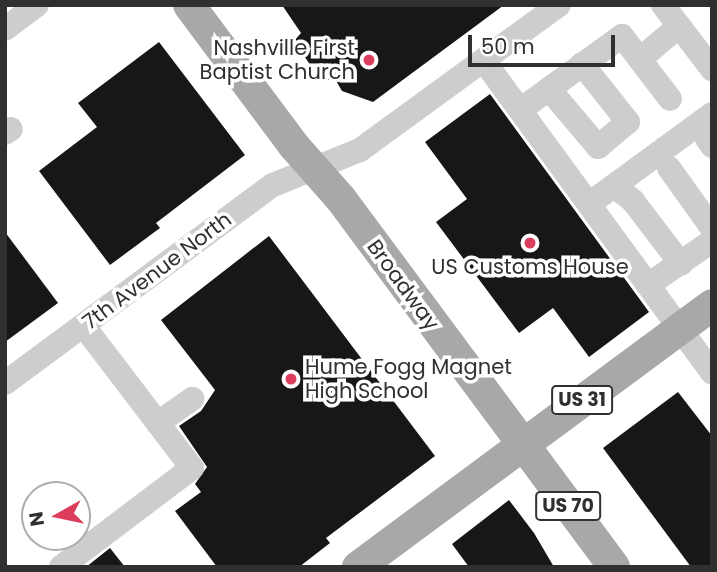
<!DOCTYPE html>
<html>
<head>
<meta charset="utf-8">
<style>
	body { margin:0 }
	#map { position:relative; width:717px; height:572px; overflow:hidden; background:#fff; font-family:Poppins,sans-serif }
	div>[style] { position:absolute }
	.building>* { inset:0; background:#171717 }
	.minor>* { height:24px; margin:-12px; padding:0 12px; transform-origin:12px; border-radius:12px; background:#cdcdcd }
	.major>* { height:32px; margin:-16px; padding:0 16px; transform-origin:16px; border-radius:16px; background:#a8a8a8 }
	.dots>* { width:19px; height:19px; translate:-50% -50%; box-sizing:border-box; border:4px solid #fff; border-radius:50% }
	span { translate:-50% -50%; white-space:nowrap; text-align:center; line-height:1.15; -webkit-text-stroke:7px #fff; paint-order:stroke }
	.shield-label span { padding:2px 5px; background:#fff; border:2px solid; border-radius:5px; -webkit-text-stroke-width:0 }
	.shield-label { font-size:19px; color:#303030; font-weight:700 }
	.poi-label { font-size:21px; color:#303030 }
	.right { translate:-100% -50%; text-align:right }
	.left { translate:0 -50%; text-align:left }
	.street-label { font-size:21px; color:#303030 }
	.frame { position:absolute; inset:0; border:7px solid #303030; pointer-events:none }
	.north { position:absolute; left:21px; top:481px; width:70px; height:70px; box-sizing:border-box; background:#fff; border:2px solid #acacac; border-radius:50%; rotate:261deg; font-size:19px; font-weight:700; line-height:28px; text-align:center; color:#303030 }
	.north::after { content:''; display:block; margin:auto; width:24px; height:32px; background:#dd3d5c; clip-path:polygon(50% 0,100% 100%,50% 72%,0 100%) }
	.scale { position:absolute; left:468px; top:35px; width:147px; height:32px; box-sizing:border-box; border:4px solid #303030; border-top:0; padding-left:9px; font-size:21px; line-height:24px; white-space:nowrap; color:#303030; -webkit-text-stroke:5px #fff; paint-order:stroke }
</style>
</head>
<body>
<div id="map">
	<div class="building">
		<i style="clip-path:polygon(282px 5px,504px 5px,373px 102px,342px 91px,335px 79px,321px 81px,294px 41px,301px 33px)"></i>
		<i style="clip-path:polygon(159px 42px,245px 155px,156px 223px,160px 228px,110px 265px,39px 171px,97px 127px,78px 103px)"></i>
		<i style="clip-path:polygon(490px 94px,649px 312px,589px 357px,553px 308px,519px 333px,436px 222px,467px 199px,425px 142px)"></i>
		<i style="clip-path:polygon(5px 232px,58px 303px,5px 342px)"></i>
		<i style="clip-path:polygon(269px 236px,435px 456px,326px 538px,330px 543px,299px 567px,217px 567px,175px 511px,201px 492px,195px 484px,207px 467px,179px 426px,201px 411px,215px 390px,161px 320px)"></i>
		<i style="clip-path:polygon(678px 392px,712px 436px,712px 567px,691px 567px,603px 448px)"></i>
		<i style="clip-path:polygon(509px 500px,534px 533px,554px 567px,469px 567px,452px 544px)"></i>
		<i style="clip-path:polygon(110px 548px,125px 567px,86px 567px)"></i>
	</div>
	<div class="minor">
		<i style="left:663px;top:5px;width:81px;rotate:52.6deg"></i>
		<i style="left:5px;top:29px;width:40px;rotate:-37deg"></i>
		<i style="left:640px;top:59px;width:51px;rotate:-40.2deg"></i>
		<i style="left:484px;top:61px;width:386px;rotate:53.8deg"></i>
		<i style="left:549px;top:89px;width:76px;rotate:49.8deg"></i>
		<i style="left:598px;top:147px;width:39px;rotate:-40deg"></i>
		<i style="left:628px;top:122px;width:74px;rotate:-128.4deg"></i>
		<i style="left:520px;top:110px;width:126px;rotate:-36deg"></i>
		<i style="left:622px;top:36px;width:79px;rotate:52.7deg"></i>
		<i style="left:5px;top:133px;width:7px;rotate:-34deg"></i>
		<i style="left:707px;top:139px;width:9px;rotate:54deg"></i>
		<i style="left:669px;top:168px;width:74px;rotate:54.4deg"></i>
		<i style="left:614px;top:186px;width:24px;rotate:38deg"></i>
		<i style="left:633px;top:201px;width:79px;rotate:52.7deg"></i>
		<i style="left:589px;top:204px;width:152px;rotate:-36.2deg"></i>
		<i style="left:648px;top:285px;width:78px;rotate:-34.5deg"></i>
		<i style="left:5px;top:383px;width:333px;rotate:-36.5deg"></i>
		<i style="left:273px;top:185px;width:94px;rotate:-21.9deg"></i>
		<i style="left:360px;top:150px;width:246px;rotate:-36.1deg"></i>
		<i style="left:158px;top:423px;width:42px;rotate:-35.2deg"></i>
		<i style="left:61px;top:567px;width:164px;rotate:-37.1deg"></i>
		<i style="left:192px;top:468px;width:178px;rotate:-127.3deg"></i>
	</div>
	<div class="major">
		<i style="left:189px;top:5px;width:177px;rotate:53.3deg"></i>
		<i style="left:295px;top:147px;width:69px;rotate:48.5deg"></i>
		<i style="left:341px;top:199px;width:458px;rotate:53.4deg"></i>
		<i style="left:358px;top:567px;width:440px;rotate:-36.5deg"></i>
	</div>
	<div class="dots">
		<i style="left:369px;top:60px;background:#dd3d5c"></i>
		<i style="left:530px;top:243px;background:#dd3d5c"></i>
		<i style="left:291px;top:379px;background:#dd3d5c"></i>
	</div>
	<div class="shield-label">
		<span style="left:582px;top:400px">US 31</span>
		<span style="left:568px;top:506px">US 70</span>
	</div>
	<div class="poi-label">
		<span class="right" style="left:355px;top:60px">Nashville First<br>Baptist Church</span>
		<span style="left:530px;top:267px">US Customs House</span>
		<span class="left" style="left:305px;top:379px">Hume Fogg Magnet<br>High School</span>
	</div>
	<div class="street-label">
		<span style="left:157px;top:271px;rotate:-37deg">7th Avenue North</span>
		<span style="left:403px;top:285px;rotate:54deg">Broadway</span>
	</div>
	<div class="frame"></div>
	<div class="north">N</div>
	<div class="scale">50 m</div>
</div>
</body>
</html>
